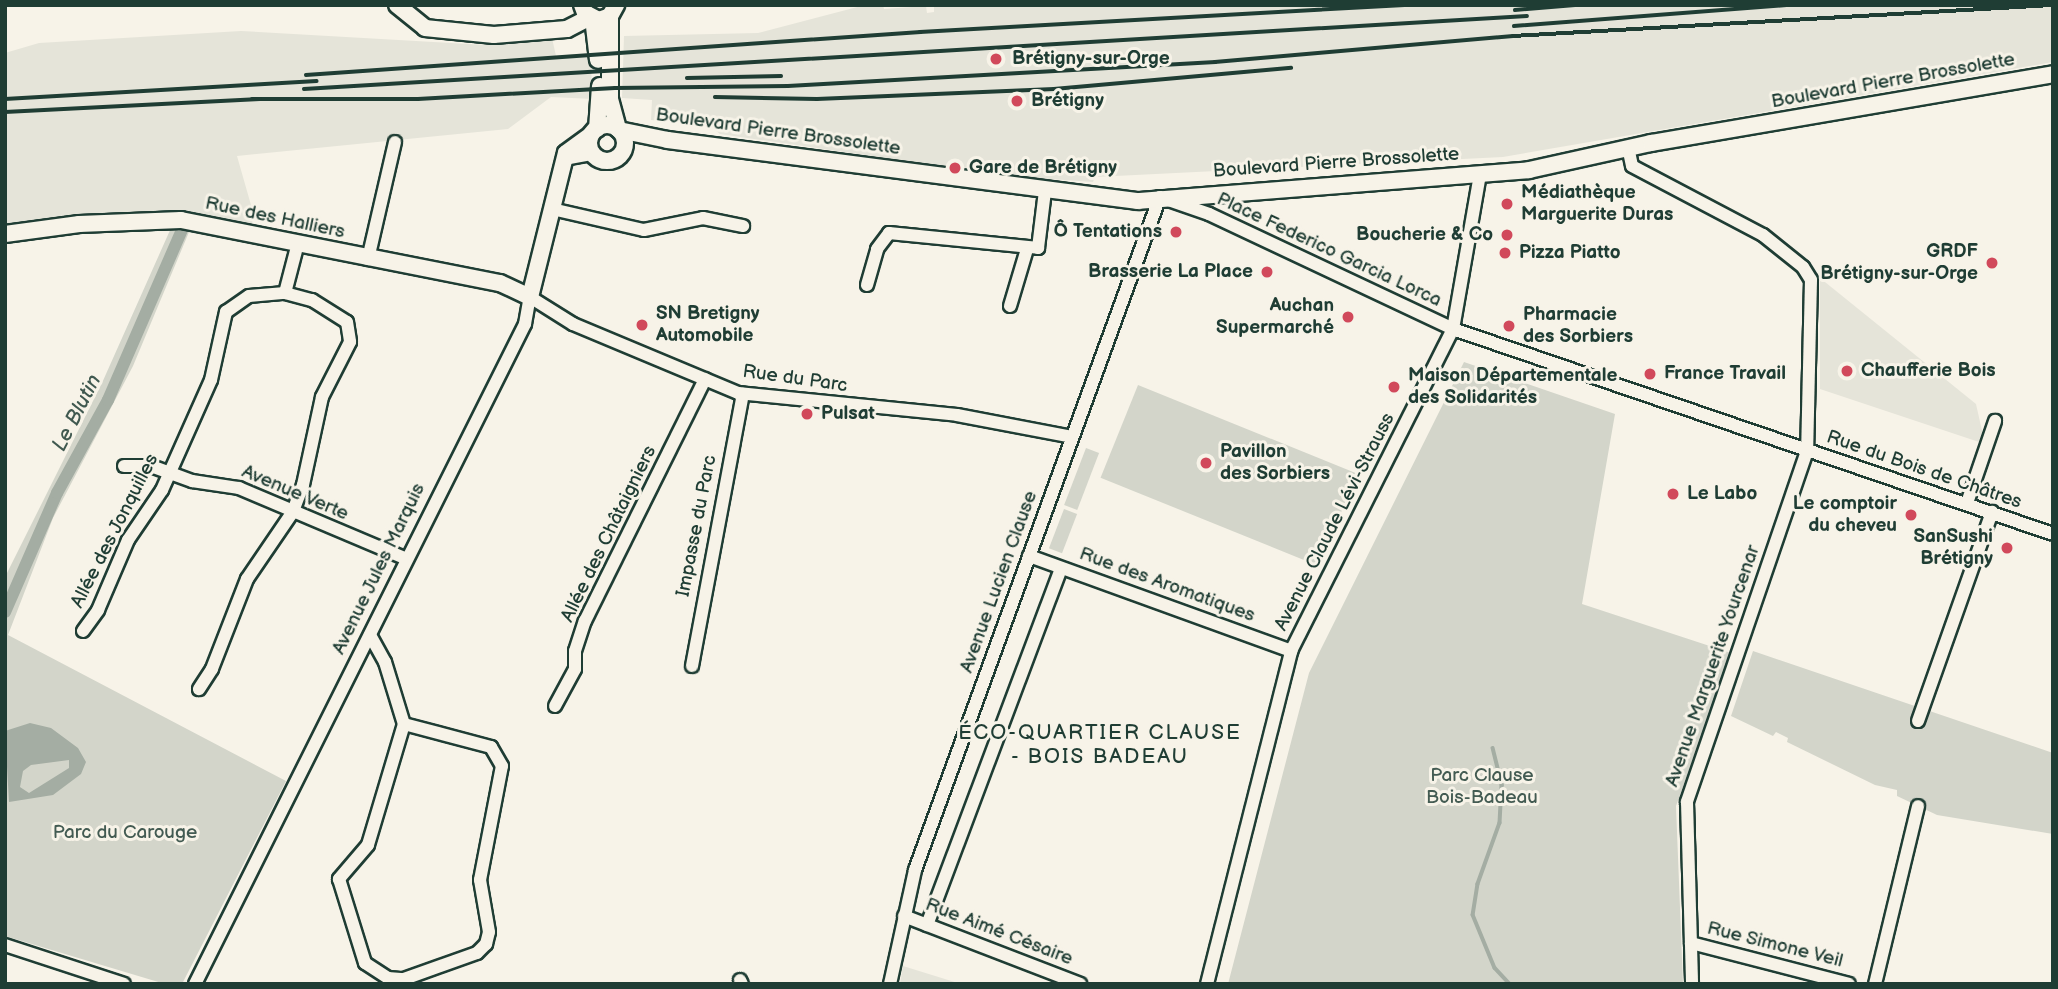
<!DOCTYPE html>
<html>
<head>
<meta charset="utf-8">
<style>
	body { margin:0 }
	#map { position:relative; width:2058px; height:989px; overflow:hidden; background:#f7f3e8; font-family:"Balsamiq Sans",sans-serif }
	div>[style] { position:absolute }
	.built>* { inset:0; background:#e5e4d9 }
	.green>* { inset:0; background:#d3d5ca; transform-origin:0 0 }
	.water>* { inset:0; background:#a4ada3 }
	.stream>* { height:3.5px; margin:-1.75px; padding:0 1.75px; transform-origin:1.75px; border-radius:1.75px; background:#a4ada3 }
	.canal>* { height:12px; margin:-6px; padding:0 6px; transform-origin:6px; border-radius:6px; background:#a4ada3 }
	.roads { filter:drop-shadow(2px 0 #1f3d34) drop-shadow(-2px 0 #1f3d34) drop-shadow(0 2px #1f3d34) drop-shadow(0 -2px #1f3d34) }
	.minor>* { height:12px; margin:-6px; padding:0 6px; transform-origin:6px; border-radius:6px; background:#f7f3e8 }
	.major>* { height:16px; margin:-8px; padding:0 8px; transform-origin:8px; border-radius:8px; background:#f7f3e8 }
	.major>.ring { margin:-8px; padding:0; box-sizing:content-box; background:none; border:16px solid #f7f3e8; border-radius:50% }
	.rail>* { height:3.5px; margin:-1.75px; padding:0 1.75px; transform-origin:1.75px; border-radius:1.75px; background:#1f3d34 }
	.dots>* { width:19px; height:19px; translate:-50% -50%; box-sizing:border-box; border:4px solid #f7f3e8; border-radius:50% }
	span { translate:-50% -50%; white-space:nowrap; text-align:center; line-height:1.15; -webkit-text-stroke:6px #f7f3e8; paint-order:stroke }
	.poi-label { font-size:19px; color:#1f3d34; font-weight:700 }
	.left { translate:0 -50%; text-align:left }
	.right { translate:-100% -50%; text-align:right }
	.street-label { font-size:19px; color:#1f3d34 }
	.park-label { font-size:19px; color:#435b52 }
	.water-label { font-size:21px; color:#405950; font-style:italic }
	.neighbourhood-label { font-size:21px; color:#1f3d34; letter-spacing:2px }
	.frame { position:absolute; inset:0; border:7px solid #1f3d34; pointer-events:none }
</style>
</head>
<body>
<div id="map">
	<div class="built">
		<i style="clip-path:polygon(865px 5px,883px 5px,884px 9px,926px 6px,927px 13px,934px 12px,934px 7px,956px 5px,2053px 5px,2053px 62px,1503px 157px,1095px 177px,1093px 182px,1009px 176px,720px 134px,711px 127px,651px 120px,652px 100px,622px 98px,624px 36px,758px 33px)"></i>
		<i style="clip-path:polygon(241px 31px,486px 45px,552px 38px,556px 56px,590px 53px,593px 99px,551px 97px,508px 129px,237px 156px,253px 212px,252px 227px,5px 229px,5px 53px,39px 43px)"></i>
		<i style="clip-path:polygon(1820px 278px,1976px 404px,1985px 444px,1820px 389px)"></i>
		<i style="clip-path:polygon(903px 966px,961px 984px,900px 984px)"></i>
	</div>
	<div class="green">
		<i style="clip-path:polygon(171px 228px,189px 232px,133px 366px,53px 518px,8px 635px,286px 781px,182px 984px,165px 984px,5px 936px,5px 577px,102px 383px)"></i>
		<i style="clip-path:polygon(1464px 362px,1615px 414px,1582px 604px,1731px 653px,1676px 806px,1683px 984px,1228px 984px,1309px 673px)"></i>
		<i style="left:1138px;top:385px;width:236px;height:100px;rotate:22deg"></i>
		<i style="left:1086px;top:448px;width:14px;height:61px;rotate:21deg"></i>
		<i style="left:1064px;top:509px;width:14px;height:42px;rotate:21deg"></i>
		<i style="clip-path:polygon(1753px 651px,2053px 753px,2053px 834px,1937px 815px,1897px 796px,1897px 790px,1875px 785px,1787px 742px,1788px 738px,1776px 732px,1773px 736px,1731px 716px)"></i>
	</div>
	<div class="water">
		<i style="clip-path:polygon(evenodd,30px 723px,51px 728px,78px 748px,86px 762px,81px 774px,53px 795px,9px 802px,5px 731px,30px 723px,69px 760px,69px 768px,29px 793px,20px 787px,23px 771px,31px 765px,69px 760px)"></i>
	</div>
	<div class="stream">
		<i style="left:1493px;top:748px;width:38px;rotate:76deg"></i>
		<i style="left:1502px;top:785px;width:38px;rotate:93deg"></i>
		<i style="left:1500px;top:823px;width:65px;rotate:109.8deg"></i>
		<i style="left:1478px;top:884px;width:31px;rotate:99deg"></i>
		<i style="left:1473px;top:915px;width:57px;rotate:67.5deg"></i>
		<i style="left:1495px;top:968px;width:22px;rotate:47deg"></i>
	</div>
	<div class="canal">
		<i style="left:5px;top:612px;width:130px;rotate:-66.4deg"></i>
		<i style="left:57px;top:493px;width:106px;rotate:-61.3deg"></i>
		<i style="left:108px;top:400px;width:185px;rotate:-66.5deg"></i>
	</div>
	<div class="roads">
		<div class="minor">
			<i style="left:1628px;top:147px;width:19px;rotate:78deg"></i>
			<i style="left:1632px;top:166px;width:148px;rotate:27.8deg"></i>
			<i style="left:1763px;top:235px;width:51px;rotate:38.7deg"></i>
			<i style="left:1803px;top:267px;width:15px;rotate:58deg"></i>
			<i style="left:1811px;top:280px;width:171px;rotate:91.3deg"></i>
			<i style="left:1807px;top:451px;width:371px;rotate:108.9deg"></i>
			<i style="left:1687px;top:802px;width:182px;rotate:88.4deg"></i>
			<i style="left:564px;top:159px;width:29px;rotate:-10deg"></i>
			<i style="left:552px;top:209px;width:94px;rotate:12.9deg"></i>
			<i style="left:644px;top:230px;width:60px;rotate:-11.5deg"></i>
			<i style="left:703px;top:218px;width:41px;rotate:11.3deg"></i>
			<i style="left:368px;top:259px;width:120px;rotate:-77deg"></i>
			<i style="left:867px;top:285px;width:37px;rotate:-74deg"></i>
			<i style="left:877px;top:249px;width:20px;rotate:-53deg"></i>
			<i style="left:889px;top:233px;width:150px;rotate:5.7deg"></i>
			<i style="left:1038px;top:248px;width:57px;rotate:-83deg"></i>
			<i style="left:285px;top:293px;width:52px;rotate:-75.4deg"></i>
			<i style="left:1010px;top:306px;width:59px;rotate:-73.4deg"></i>
			<i style="left:124px;top:466px;width:27px"></i>
			<i style="left:151px;top:466px;width:44px;rotate:20.1deg"></i>
			<i style="left:192px;top:481px;width:48px;rotate:8.5deg"></i>
			<i style="left:239px;top:488px;width:182px;rotate:22.9deg"></i>
			<i style="left:1967px;top:503px;width:87px;rotate:-71.1deg"></i>
			<i style="left:1029px;top:556px;width:279px;rotate:19.9deg"></i>
			<i style="left:83px;top:631px;width:26px;rotate:-54deg"></i>
			<i style="left:98px;top:610px;width:76px;rotate:-66.8deg"></i>
			<i style="left:128px;top:540px;width:60px;rotate:-55.8deg"></i>
			<i style="left:162px;top:490px;width:120px;rotate:-66deg"></i>
			<i style="left:211px;top:380px;width:70px;rotate:-77.6deg"></i>
			<i style="left:226px;top:312px;width:28px;rotate:-35deg"></i>
			<i style="left:249px;top:296px;width:36px;rotate:-5deg"></i>
			<i style="left:285px;top:293px;width:28px;rotate:15deg"></i>
			<i style="left:312px;top:300px;width:41px;rotate:32.2deg"></i>
			<i style="left:347px;top:322px;width:20px;rotate:81deg"></i>
			<i style="left:350px;top:342px;width:62px;rotate:117deg"></i>
			<i style="left:322px;top:397px;width:90px;rotate:102.2deg"></i>
			<i style="left:303px;top:485px;width:30px;rotate:111deg"></i>
			<i style="left:292px;top:513px;width:80px;rotate:124.3deg"></i>
			<i style="left:247px;top:579px;width:97px;rotate:111.3deg"></i>
			<i style="left:212px;top:669px;width:24px;rotate:123deg"></i>
			<i style="left:370px;top:635px;width:31px;rotate:61deg"></i>
			<i style="left:385px;top:662px;width:65px;rotate:73deg"></i>
			<i style="left:404px;top:724px;width:126px;rotate:106.6deg"></i>
			<i style="left:368px;top:845px;width:45px;rotate:130.5deg"></i>
			<i style="left:339px;top:879px;width:88px;rotate:72.8deg"></i>
			<i style="left:365px;top:963px;width:27px;rotate:33deg"></i>
			<i style="left:388px;top:978px;width:16px;rotate:4deg"></i>
			<i style="left:404px;top:979px;width:77px;rotate:-19.6deg"></i>
			<i style="left:477px;top:953px;width:13px;rotate:-45deg"></i>
			<i style="left:486px;top:944px;width:12px;rotate:-76deg"></i>
			<i style="left:489px;top:932px;width:53px;rotate:-99.8deg"></i>
			<i style="left:480px;top:880px;width:116px;rotate:-79.1deg"></i>
			<i style="left:502px;top:766px;width:22px;rotate:-120deg"></i>
			<i style="left:491px;top:747px;width:90px;rotate:-165.2deg"></i>
			<i style="left:692px;top:666px;width:277px;rotate:-79.4deg"></i>
			<i style="left:555px;top:706px;width:42px;rotate:-61.6deg"></i>
			<i style="left:575px;top:669px;width:18px;rotate:-90deg"></i>
			<i style="left:575px;top:651px;width:32px;rotate:-72deg"></i>
			<i style="left:585px;top:621px;width:270px;rotate:-63.6deg"></i>
			<i style="left:1918px;top:721px;width:222px;rotate:-70.5deg"></i>
			<i style="left:904px;top:916px;width:189px;rotate:21.1deg"></i>
			<i style="left:927px;top:925px;width:381px;rotate:-69.4deg"></i>
			<i style="left:1691px;top:943px;width:163px;rotate:14.5deg"></i>
			<i style="left:5px;top:945px;width:125px;rotate:18.1deg"></i>
			<i style="left:740px;top:980px;width:4px;rotate:63deg"></i>
			<i style="left:195px;top:984px;width:738px;rotate:-63.43deg"></i>
			<i style="left:525px;top:324px;width:27px;rotate:-80deg"></i>
			<i style="left:530px;top:297px;width:51px;rotate:32.1deg"></i>
			<i style="left:573px;top:324px;width:179px;rotate:22.7deg"></i>
			<i style="left:738px;top:393px;width:220px;rotate:5.7deg"></i>
			<i style="left:957px;top:415px;width:117px;rotate:10.8deg"></i>
			<i style="left:890px;top:984px;width:117px;rotate:-77.6deg"></i>
			<i style="left:915px;top:870px;width:716px;rotate:-70deg"></i>
			<i style="left:1160px;top:197px;width:52px;rotate:19.1deg"></i>
			<i style="left:1209px;top:214px;width:270px;rotate:25.2deg"></i>
			<i style="left:1453px;top:329px;width:634px;rotate:18.86deg"></i>
			<i style="left:1207px;top:984px;width:343px;rotate:-75.8deg"></i>
			<i style="left:1291px;top:651px;width:360px;rotate:-63.3deg"></i>
			<i style="left:1453px;top:329px;width:157px;rotate:-80.1deg"></i>
			<i style="left:1875px;top:984px;width:183px;rotate:-76.4deg"></i>
		</div>
		<div class="major">
			<i style="left:397px;top:5px;width:36px;rotate:39deg"></i>
			<i style="left:425px;top:28px;width:69px;rotate:5.8deg"></i>
			<i style="left:494px;top:35px;width:73px;rotate:-4.7deg"></i>
			<i style="left:567px;top:29px;width:27px;rotate:-27deg"></i>
			<i style="left:582px;top:5px;width:9px;rotate:69deg"></i>
			<i style="left:585px;top:13px;width:16px;rotate:27deg"></i>
			<i style="left:599px;top:20px;width:12px;rotate:-20deg"></i>
			<i style="left:610px;top:16px;width:13px;rotate:-61deg"></i>
			<i style="left:610px;top:16px;width:83px;rotate:90deg"></i>
			<i style="left:610px;top:99px;width:31px;rotate:75deg"></i>
			<i style="left:593px;top:18px;width:42px;rotate:83.2deg"></i>
			<i class="ring" style="left:589px;top:125px;width:20px;height:20px"></i>
			<i style="left:597px;top:129px;width:43px;rotate:-86deg"></i>
			<i style="left:619px;top:130px;width:50px;rotate:11.5deg"></i>
			<i style="left:668px;top:140px;width:474px;rotate:7.4deg"></i>
			<i style="left:1138px;top:201px;width:392px;rotate:-4.5deg"></i>
			<i style="left:1529px;top:170px;width:125px;rotate:-12.5deg"></i>
			<i style="left:1651px;top:143px;width:408px;rotate:-9.7deg"></i>
			<i style="left:5px;top:234px;width:75px;rotate:-7.7deg"></i>
			<i style="left:79px;top:224px;width:102px;rotate:-2.2deg"></i>
			<i style="left:181px;top:220px;width:325px;rotate:11.2deg"></i>
			<i style="left:500px;top:283px;width:33px;rotate:25deg"></i>
			<i style="left:530px;top:297px;width:148px;rotate:-76deg"></i>
			<i style="left:566px;top:153px;width:31px;rotate:-36deg"></i>
		</div>
	</div>
	<div class="rail">
		<i style="left:1515px;top:10px;width:60px;rotate:-4.8deg"></i>
		<i style="left:1514px;top:26px;width:273px;rotate:-4.4deg"></i>
		<i style="left:306px;top:75px;width:616px;rotate:-4.01deg"></i>
		<i style="left:920px;top:32px;width:485px;rotate:-3.2deg"></i>
		<i style="left:687px;top:78px;width:94px;rotate:-1.2deg"></i>
		<i style="left:304px;top:89px;width:1225px;rotate:-3.42deg"></i>
		<i style="left:715px;top:97px;width:102px;rotate:1.1deg"></i>
		<i style="left:817px;top:99px;width:237px;rotate:-2.4deg"></i>
		<i style="left:1054px;top:89px;width:238px;rotate:-5.1deg"></i>
		<i style="left:5px;top:99px;width:312px;rotate:-3.3deg"></i>
		<i style="left:252px;top:99px;width:166px"></i>
		<i style="left:418px;top:99px;width:197px;rotate:-3.2deg"></i>
		<i style="left:615px;top:88px;width:173px;rotate:-0.7deg"></i>
		<i style="left:788px;top:86px;width:428px;rotate:-3.2deg"></i>
		<i style="left:1215px;top:62px;width:299px;rotate:-5deg"></i>
		<i style="left:1513px;top:36px;width:541px;rotate:-3.29deg"></i>
		<i style="left:5px;top:112px;width:255px;rotate:-2.9deg"></i>
	</div>
	<div class="dots">
		<i style="left:996px;top:59px;background:#d1495b"></i>
		<i style="left:1017px;top:101px;background:#d1495b"></i>
		<i style="left:955px;top:168px;background:#d1495b"></i>
		<i style="left:1507px;top:204px;background:#d1495b"></i>
		<i style="left:1176px;top:232px;background:#d1495b"></i>
		<i style="left:1507px;top:235px;background:#d1495b"></i>
		<i style="left:1505px;top:253px;background:#d1495b"></i>
		<i style="left:1992px;top:263px;background:#d1495b"></i>
		<i style="left:1267px;top:272px;background:#d1495b"></i>
		<i style="left:1348px;top:317px;background:#d1495b"></i>
		<i style="left:642px;top:325px;background:#d1495b"></i>
		<i style="left:1509px;top:326px;background:#d1495b"></i>
		<i style="left:1847px;top:371px;background:#d1495b"></i>
		<i style="left:1650px;top:374px;background:#d1495b"></i>
		<i style="left:1394px;top:387px;background:#d1495b"></i>
		<i style="left:807px;top:414px;background:#d1495b"></i>
		<i style="left:1206px;top:463px;background:#d1495b"></i>
		<i style="left:1673px;top:494px;background:#d1495b"></i>
		<i style="left:1911px;top:515px;background:#d1495b"></i>
		<i style="left:2007px;top:548px;background:#d1495b"></i>
	</div>
	<div class="poi-label">
		<span class="left" style="left:1012px;top:59px">Brétigny-sur-Orge</span>
		<span class="left" style="left:1031px;top:101px">Brétigny</span>
		<span class="left" style="left:969px;top:168px">Gare de Brétigny</span>
		<span class="left" style="left:1521px;top:204px">Médiathèque<br>Marguerite Duras</span>
		<span class="right" style="left:1162px;top:232px">Ô Tentations</span>
		<span class="right" style="left:1493px;top:235px">Boucherie &amp; Co</span>
		<span class="right" style="left:1978px;top:263px">GRDF<br>Brétigny-sur-Orge</span>
		<span class="left" style="left:1519px;top:253px">Pizza Piatto</span>
		<span class="right" style="left:1253px;top:272px">Brasserie La Place</span>
		<span class="right" style="left:1334px;top:317px">Auchan<br>Supermarché</span>
		<span class="left" style="left:656px;top:325px">SN Bretigny<br>Automobile</span>
		<span class="left" style="left:1523px;top:326px">Pharmacie<br>des Sorbiers</span>
		<span class="left" style="left:1861px;top:371px">Chaufferie Bois</span>
		<span class="left" style="left:1664px;top:374px">France Travail</span>
		<span class="left" style="left:1408px;top:387px">Maison Départementale<br>des Solidarités</span>
		<span class="left" style="left:821px;top:414px">Pulsat</span>
		<span class="left" style="left:1220px;top:463px">Pavillon<br>des Sorbiers</span>
		<span class="left" style="left:1687px;top:494px">Le Labo</span>
		<span class="right" style="left:1897px;top:515px">Le comptoir<br>du cheveu</span>
		<span class="right" style="left:1993px;top:548px">SanSushi<br>Brétigny</span>
	</div>
	<div class="street-label">
		<span style="left:1893px;top:81px;rotate:-10deg">Boulevard Pierre Brossolette</span>
		<span style="left:778px;top:132px;rotate:8deg">Boulevard Pierre Brossolette</span>
		<span style="left:1336px;top:163px;rotate:-4deg">Boulevard Pierre Brossolette</span>
		<span style="left:275px;top:218px;rotate:12deg">Rue des Halliers</span>
		<span style="left:1329px;top:250px;rotate:25deg">Place Federico Garcia Lorca</span>
		<span style="left:795px;top:379px;rotate:8deg">Rue du Parc</span>
		<span style="left:1924px;top:470px;rotate:19deg">Rue du Bois de Châtres</span>
		<span style="left:295px;top:493px;rotate:23deg">Avenue Verte</span>
		<span style="left:1335px;top:522px;rotate:-63deg">Avenue Claude Lévi-Strauss</span>
		<span style="left:697px;top:526px;rotate:-79deg">Impasse du Parc</span>
		<span style="left:115px;top:531px;rotate:-63deg">Allée des Jonquilles</span>
		<span style="left:609px;top:534px;rotate:-64deg">Allée des Châtaigniers</span>
		<span style="left:379px;top:569px;rotate:-64deg">Avenue Jules Marquis</span>
		<span style="left:999px;top:582px;rotate:-70deg">Avenue Lucien Clause</span>
		<span style="left:1167px;top:585px;rotate:20deg">Rue des Aromatiques</span>
		<span style="left:1713px;top:666px;rotate:-71deg">Avenue Marguerite Yourcenar</span>
		<span style="left:999px;top:932px;rotate:21deg">Rue Aimé Césaire</span>
		<span style="left:1775px;top:945px;rotate:14deg">Rue Simone Veil</span>
	</div>
	<div class="park-label">
		<span style="left:1482px;top:787px">Parc Clause<br>Bois-Badeau</span>
		<span style="left:125px;top:833px">Parc du Carouge</span>
	</div>
	<div class="water-label">
		<span style="left:77px;top:413px;rotate:-63deg">Le Blutin</span>
	</div>
	<div class="neighbourhood-label">
		<span style="left:1100px;top:745px">ÉCO-QUARTIER CLAUSE<br>- BOIS BADEAU</span>
	</div>
	<div class="frame"></div>
</div>
</body>
</html>
